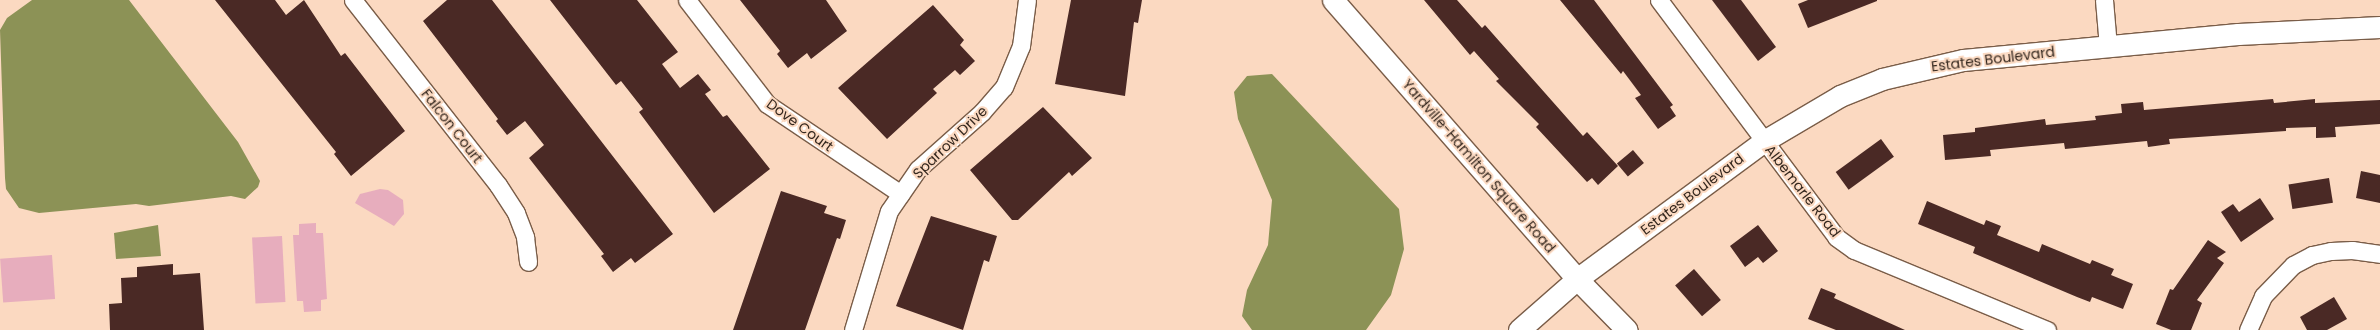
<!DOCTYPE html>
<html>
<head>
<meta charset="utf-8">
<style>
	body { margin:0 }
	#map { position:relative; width:2380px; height:330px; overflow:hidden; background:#fbd9c1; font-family:Poppins,sans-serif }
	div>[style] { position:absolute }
	.green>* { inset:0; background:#e7adbd; transform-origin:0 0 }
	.water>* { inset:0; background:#8c9256 }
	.building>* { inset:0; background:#4a2925; transform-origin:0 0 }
	.roads { filter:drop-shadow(1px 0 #7a5d48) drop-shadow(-1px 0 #7a5d48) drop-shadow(0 1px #7a5d48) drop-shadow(0 -1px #7a5d48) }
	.minor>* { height:17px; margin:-8.5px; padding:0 8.5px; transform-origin:8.5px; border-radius:8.5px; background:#fff }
	.tertiary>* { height:21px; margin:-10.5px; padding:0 10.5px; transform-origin:10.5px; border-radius:10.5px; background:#fff }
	span { translate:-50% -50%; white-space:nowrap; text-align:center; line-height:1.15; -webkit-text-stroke:4px #fbd9c1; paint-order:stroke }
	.street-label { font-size:14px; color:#34271e }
</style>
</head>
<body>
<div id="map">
	<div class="green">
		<i style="clip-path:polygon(380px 189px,388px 190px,403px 200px,404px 214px,394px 226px,355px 203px,360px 194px)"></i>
		<i style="clip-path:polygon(316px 223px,316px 233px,323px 233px,327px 299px,321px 300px,321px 311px,304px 312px,303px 301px,297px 301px,293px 235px,299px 235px,299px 224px)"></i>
		<i style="left:282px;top:236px;width:66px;height:30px;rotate:87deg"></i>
		<i style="left:52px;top:255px;width:44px;height:52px;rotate:86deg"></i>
	</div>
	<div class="water">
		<i style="clip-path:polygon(32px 0,129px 0,238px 142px,260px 181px,258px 187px,245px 199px,231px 196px,149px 206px,136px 204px,39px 213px,19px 208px,6px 189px,5px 178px,0 30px,7px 18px)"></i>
		<i style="clip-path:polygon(1272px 74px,1399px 209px,1404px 249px,1391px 295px,1366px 330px,1252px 330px,1242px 316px,1247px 290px,1268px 245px,1272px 200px,1238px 119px,1234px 92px,1247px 76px)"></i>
		<i style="clip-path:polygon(158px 225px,161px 256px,116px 259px,114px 233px)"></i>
	</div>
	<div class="building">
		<i style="clip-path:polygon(215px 0,275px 0,286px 15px,304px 0,341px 56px,345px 53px,405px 131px,351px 176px,334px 154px,336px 152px)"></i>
		<i style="clip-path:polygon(447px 0,492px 0,673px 234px,635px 263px,631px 258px,613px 272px,601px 256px,604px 254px,529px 158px,544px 145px,525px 121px,507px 135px,496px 121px,498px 119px,423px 21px)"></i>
		<i style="clip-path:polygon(550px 0,637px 0,678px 52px,662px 64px,680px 88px,698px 74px,711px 90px,705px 94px,723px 117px,727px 115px,770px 169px,714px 213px,639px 112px,643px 109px,621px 81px,616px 85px)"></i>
		<i style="clip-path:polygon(740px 0,826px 0,847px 31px,811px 59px,807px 53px,788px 68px,777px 54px,780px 51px)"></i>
		<i style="clip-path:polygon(1071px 0,1142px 0,1138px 23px,1134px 22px,1125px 96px,1055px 84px)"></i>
		<i style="clip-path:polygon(1424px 0,1457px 0,1482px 28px,1485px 25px,1583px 136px,1587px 132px,1618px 166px,1598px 185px,1592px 178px,1587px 182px,1536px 127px,1539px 124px,1496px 81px,1499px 79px,1474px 51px,1470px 55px)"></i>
		<i style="clip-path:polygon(1560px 0,1594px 0,1673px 105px,1670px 107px,1676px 116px,1658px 129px,1635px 98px,1641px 95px,1623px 71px,1621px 74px)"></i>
		<i style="clip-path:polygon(1712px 0,1741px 0,1776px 47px,1758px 61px)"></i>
		<i style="clip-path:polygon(1808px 0,1877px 0,1877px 1px,1808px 28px,1798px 4px)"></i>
		<i style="clip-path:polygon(933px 5px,964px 40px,960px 45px,975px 61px,960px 75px,955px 70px,933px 89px,937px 93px,887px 139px,838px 88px)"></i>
		<i style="clip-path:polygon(2273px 99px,2274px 103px,2315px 99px,2315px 103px,2380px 100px,2380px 124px,2335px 127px,2336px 137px,2316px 138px,2316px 127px,2286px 128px,2286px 131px,2169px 139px,2170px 144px,2148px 147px,2147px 141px,2065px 149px,2064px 143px,1990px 150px,1991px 156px,1945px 160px,1943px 135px,1975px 132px,1975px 128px,2045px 119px,2046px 125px,2096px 120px,2095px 116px,2122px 113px,2121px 104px,2143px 102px,2144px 110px)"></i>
		<i style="clip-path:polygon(1043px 107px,1092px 158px,1072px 176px,1069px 172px,1018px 220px,1012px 220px,970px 170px)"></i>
		<i style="left:1881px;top:139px;width:22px;height:56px;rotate:54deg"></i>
		<i style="left:1633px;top:150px;width:17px;height:21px;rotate:50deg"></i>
		<i style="clip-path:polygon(2361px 171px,2380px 175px,2380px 203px,2356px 198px)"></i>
		<i style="left:2329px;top:178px;width:25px;height:41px;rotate:81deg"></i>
		<i style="clip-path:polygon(781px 191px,827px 206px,824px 213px,846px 220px,840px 239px,837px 238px,805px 330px,733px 330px)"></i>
		<i style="clip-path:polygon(2260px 198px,2274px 219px,2241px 242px,2221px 212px,2233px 204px,2239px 212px)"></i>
		<i style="clip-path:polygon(1927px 201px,1984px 225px,1986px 220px,2001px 226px,1997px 235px,2039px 252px,2042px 244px,2090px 264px,2092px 260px,2114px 269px,2111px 275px,2133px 284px,2123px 309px,2092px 297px,2090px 302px,2077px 297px,1973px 253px,1975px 247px,1918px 224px)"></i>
		<i style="clip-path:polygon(931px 216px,997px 236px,989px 262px,984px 260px,963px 330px,896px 306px)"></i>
		<i style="clip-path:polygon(1758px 225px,1778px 251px,1763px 263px,1758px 257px,1745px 267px,1730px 246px)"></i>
		<i style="clip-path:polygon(2208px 240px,2226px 252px,2217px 258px,2224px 263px,2197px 300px,2202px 303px,2191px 330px,2171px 330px,2156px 324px,2170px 289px,2173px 290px)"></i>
		<i style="clip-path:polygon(173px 264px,173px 275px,200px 273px,204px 330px,110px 330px,109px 304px,122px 303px,121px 278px,137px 277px,137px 267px)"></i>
		<i style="left:1694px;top:269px;width:41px;height:25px;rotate:49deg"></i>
		<i style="clip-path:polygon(1821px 288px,1836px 294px,1834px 298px,1905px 330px,1836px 330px,1808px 319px)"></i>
		<i style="clip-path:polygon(2334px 297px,2347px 319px,2327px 330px,2307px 330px,2300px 317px)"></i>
	</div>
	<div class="roads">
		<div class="minor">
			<i style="left:353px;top:0;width:235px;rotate:51.9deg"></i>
			<i style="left:498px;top:185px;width:33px;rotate:57deg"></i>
			<i style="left:516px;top:213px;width:26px;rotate:69deg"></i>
			<i style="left:525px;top:237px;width:25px;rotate:83deg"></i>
			<i style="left:687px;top:0;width:131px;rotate:52.4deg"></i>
			<i style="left:767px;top:104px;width:161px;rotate:33.9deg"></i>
			<i style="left:1659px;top:0;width:296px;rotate:53.2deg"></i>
			<i style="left:1836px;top:237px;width:22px;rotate:36deg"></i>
			<i style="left:1854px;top:250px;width:209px;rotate:22.5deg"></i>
			<i style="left:2104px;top:0;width:47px;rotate:85.1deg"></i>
			<i style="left:853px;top:330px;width:124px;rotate:-73.2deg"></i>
			<i style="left:889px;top:211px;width:51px;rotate:-55.4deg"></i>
			<i style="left:918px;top:169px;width:86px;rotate:-41.7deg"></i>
			<i style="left:982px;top:112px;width:33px;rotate:-49deg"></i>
			<i style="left:1004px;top:87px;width:44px;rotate:-67.5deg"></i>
			<i style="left:1021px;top:46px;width:46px;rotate:-82.6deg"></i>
			<i style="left:2248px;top:330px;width:37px;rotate:-66deg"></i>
			<i style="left:2263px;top:296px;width:43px;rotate:-45.9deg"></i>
			<i style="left:2293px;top:265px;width:21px;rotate:-28deg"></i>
			<i style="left:2312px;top:255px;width:19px;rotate:-12deg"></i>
			<i style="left:2331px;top:251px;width:21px;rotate:-3deg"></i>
			<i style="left:2352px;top:250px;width:28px;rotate:8deg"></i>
		</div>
		<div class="tertiary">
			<i style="left:1333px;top:0;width:371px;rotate:48.8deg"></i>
			<i style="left:1577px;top:279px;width:71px;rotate:45.6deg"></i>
			<i style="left:1519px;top:330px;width:77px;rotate:-41.3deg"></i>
			<i style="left:1577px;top:279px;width:232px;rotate:-36.4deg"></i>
			<i style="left:1764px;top:141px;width:88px;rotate:-30.6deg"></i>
			<i style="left:1840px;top:96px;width:45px;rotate:-22deg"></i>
			<i style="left:1882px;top:79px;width:83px;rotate:-13.2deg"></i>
			<i style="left:1963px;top:60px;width:276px;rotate:-5.4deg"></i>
			<i style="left:2238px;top:34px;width:142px;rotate:-2.8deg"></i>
		</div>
	</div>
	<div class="street-label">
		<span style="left:1993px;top:59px;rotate:-7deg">Estates Boulevard</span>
		<span style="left:800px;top:125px;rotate:36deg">Dove Court</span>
		<span style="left:452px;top:126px;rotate:52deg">Falcon Court</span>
		<span style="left:950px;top:142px;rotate:-44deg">Sparrow Drive</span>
		<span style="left:1479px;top:166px;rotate:49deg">Yardville-Hamilton Square Road</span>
		<span style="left:1803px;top:191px;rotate:52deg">Albemarle Road</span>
		<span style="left:1692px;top:194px;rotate:-37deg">Estates Boulevard</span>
	</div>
</div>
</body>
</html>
